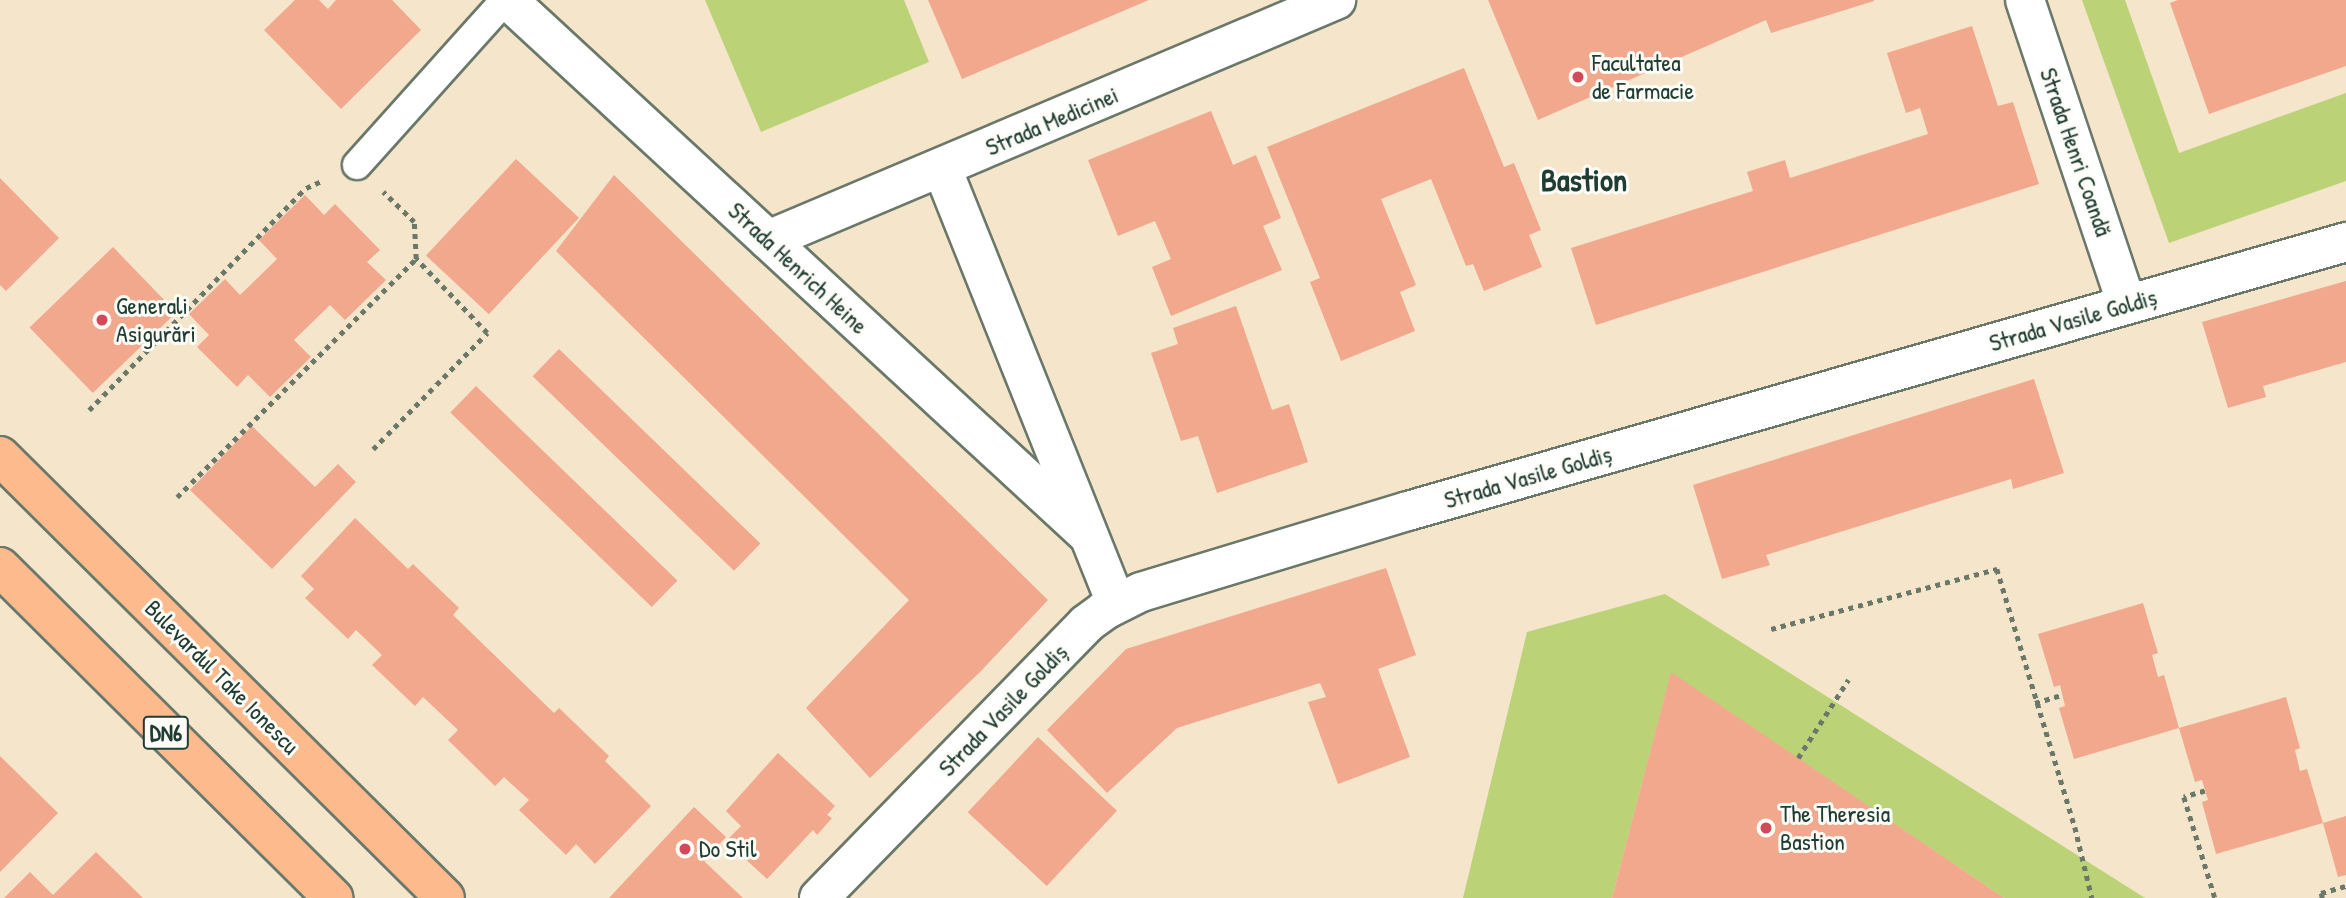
<!DOCTYPE html>
<html>
<head>
<meta charset="utf-8">
<style>
	body { margin:0 }
	#map { position:relative; width:2346px; height:898px; overflow:hidden; background:#f4e5cb; font-family:"Patrick Hand",sans-serif }
	div>[style] { position:absolute }
	.green>* { inset:0; background:#bcd276 }
	.building>* { inset:0; background:#f2a88d; transform-origin:0 0 }
	.path>* { height:4.5px; margin-top:-2.25px; transform-origin:0; background:repeating-linear-gradient(90deg,#6a7869 0 5px,transparent 0 10px) }
	.roads { filter:drop-shadow(2px 0 #6a7869) drop-shadow(-2px 0 #6a7869) drop-shadow(0 2px #6a7869) drop-shadow(0 -2px #6a7869) }
	.service>* { height:28px; margin:-14px; padding:0 14px; transform-origin:14px; border-radius:14px; background:#fff }
	.minor>* { height:38px; margin:-19px; padding:0 19px; transform-origin:19px; border-radius:19px; background:#fff }
	.primary>* { height:38px; margin:-19px; padding:0 19px; transform-origin:19px; border-radius:19px; background:#fcba8d }
	.dots>* { width:19px; height:19px; translate:-50% -50%; box-sizing:border-box; border:4px solid #fdfcf7; border-radius:50% }
	span { translate:-50% -50%; white-space:nowrap; text-align:center; line-height:1.15; -webkit-text-stroke:6px #fdfcf7; paint-order:stroke }
	.shield-label span { padding:2px 5px; background:#fdfcf7; border:2px solid; border-radius:5px; -webkit-text-stroke-width:0 }
	.shield-label { font-size:23px; color:#1f3d34; font-weight:700 }
	.poi-label { font-size:24px; color:#1f3d34 }
	.left { translate:0 -50%; text-align:left }
	.street-label { font-size:24px; color:#1f3d34 }
	.district-label { font-size:32px; color:#1f3d34; font-weight:700 }
</style>
</head>
<body>
<div id="map">
	<div class="green">
		<i style="clip-path:polygon(705px 0,904px 0,929px 62px,761px 132px)"></i>
		<i style="clip-path:polygon(2082px 0,2125px 0,2179px 153px,2346px 93px,2346px 181px,2169px 243px)"></i>
		<i style="clip-path:polygon(1665px 594px,2145px 898px,2004px 898px,1671px 673px,1612px 898px,1463px 898px,1527px 632px)"></i>
	</div>
	<div class="building">
		<i style="clip-path:polygon(295px 0,319px 0,328px 9px,336px 0,392px 0,421px 30px,341px 109px,264px 30px)"></i>
		<i style="clip-path:polygon(928px 0,1149px 0,962px 79px)"></i>
		<i style="clip-path:polygon(1488px 0,1874px 0,1874px 1px,1771px 33px,1766px 20px,1538px 120px)"></i>
		<i style="clip-path:polygon(2178px 0,2346px 0,2346px 66px,2209px 114px,2170px 3px)"></i>
		<i style="clip-path:polygon(1972px 26px,1998px 106px,2013px 102px,2039px 184px,1596px 325px,1571px 248px,1753px 191px,1747px 172px,1785px 160px,1790px 178px,1928px 134px,1920px 108px,1906px 113px,1887px 53px)"></i>
		<i style="clip-path:polygon(1464px 68px,1504px 167px,1514px 163px,1541px 230px,1529px 235px,1542px 267px,1484px 291px,1473px 264px,1466px 266px,1431px 179px,1381px 199px,1416px 285px,1400px 292px,1415px 331px,1341px 361px,1310px 282px,1320px 278px,1267px 147px)"></i>
		<i style="clip-path:polygon(1211px 111px,1233px 165px,1256px 155px,1281px 218px,1263px 226px,1282px 270px,1171px 316px,1152px 267px,1171px 259px,1155px 221px,1118px 236px,1088px 160px)"></i>
		<i style="left:516px;top:159px;width:86px;height:132px;rotate:43deg"></i>
		<i style="clip-path:polygon(614px 175px,1048px 600px,981px 671px,870px 778px,806px 708px,909px 600px,556px 251px)"></i>
		<i style="clip-path:polygon(0 178px,59px 238px,6px 291px,0 285px)"></i>
		<i style="clip-path:polygon(305px 195px,324px 215px,335px 204px,380px 250px,367px 262px,386px 280px,345px 320px,330px 305px,294px 340px,311px 357px,270px 397px,248px 375px,237px 387px,197px 347px,209px 335px,189px 314px,225px 279px,240px 295px,277px 259px,259px 240px)"></i>
		<i style="left:113px;top:247px;width:91px;height:116px;rotate:46deg"></i>
		<i style="clip-path:polygon(2346px 281px,2346px 362px,2263px 386px,2266px 397px,2228px 408px,2202px 322px)"></i>
		<i style="clip-path:polygon(1236px 306px,1272px 410px,1289px 404px,1308px 462px,1217px 493px,1198px 436px,1181px 441px,1151px 353px,1178px 344px,1173px 328px)"></i>
		<i style="left:559px;top:349px;width:280px;height:38px;rotate:44deg"></i>
		<i style="clip-path:polygon(2034px 379px,2064px 473px,2013px 489px,2011px 479px,1766px 555px,1770px 565px,1722px 579px,1693px 485px)"></i>
		<i style="left:476px;top:386px;width:280px;height:37px;rotate:44deg"></i>
		<i style="clip-path:polygon(252px 426px,315px 487px,338px 464px,356px 482px,272px 569px,190px 490px)"></i>
		<i style="clip-path:polygon(355px 518px,408px 569px,413px 564px,459px 608px,453px 615px,554px 713px,559px 708px,609px 756px,605px 761px,651px 806px,595px 864px,576px 844px,566px 855px,519px 810px,529px 800px,504px 777px,495px 786px,448px 740px,458px 730px,423px 697px,415px 706px,372px 665px,382px 655px,356px 630px,348px 639px,305px 598px,314px 589px,301px 576px)"></i>
		<i style="clip-path:polygon(1386px 568px,1416px 655px,1378px 669px,1410px 757px,1338px 784px,1308px 702px,1326px 697px,1320px 683px,1177px 728px,1107px 793px,1047px 730px,1126px 649px)"></i>
		<i style="clip-path:polygon(2143px 603px,2158px 653px,2152px 655px,2158px 677px,2164px 675px,2179px 728px,2074px 759px,2059px 708px,2065px 706px,2060px 685px,2054px 687px,2038px 634px)"></i>
		<i style="clip-path:polygon(1671px 672px,1798px 758px,2004px 898px,1612px 898px)"></i>
		<i style="clip-path:polygon(2286px 697px,2300px 748px,2295px 750px,2300px 771px,2307px 769px,2323px 823px,2216px 854px,2202px 802px,2208px 800px,2202px 780px,2195px 782px,2179px 728px)"></i>
		<i style="left:1038px;top:737px;width:108px;height:103px;rotate:43deg"></i>
		<i style="clip-path:polygon(778px 753px,835px 806px,827px 815px,832px 818px,817px 835px,813px 830px,767px 879px,726px 841px,741px 826px,726px 811px)"></i>
		<i style="clip-path:polygon(0 756px,58px 813px,0 872px)"></i>
		<i style="clip-path:polygon(694px 807px,726px 837px,704px 861px,743px 898px,609px 898px)"></i>
		<i style="clip-path:polygon(2346px 816px,2346px 875px,2338px 877px,2323px 823px)"></i>
		<i style="clip-path:polygon(96px 852px,143px 898px,4px 898px,30px 872px,53px 895px)"></i>
	</div>
	<div class="path">
		<i style="left:89px;top:410px;width:310px;rotate:-45.7deg"></i>
		<i style="left:306px;top:188px;width:17px;rotate:-24deg"></i>
		<i style="left:373px;top:449px;width:163px;rotate:-45.5deg"></i>
		<i style="left:487px;top:333px;width:103px;rotate:-133.8deg"></i>
		<i style="left:416px;top:259px;width:37px;rotate:-93deg"></i>
		<i style="left:414px;top:222px;width:43px;rotate:-135.9deg"></i>
		<i style="left:177px;top:497px;width:337px;rotate:-44.9deg"></i>
		<i style="left:1771px;top:629px;width:234px;rotate:-14.9deg"></i>
		<i style="left:1997px;top:569px;width:270px;rotate:73.2deg"></i>
		<i style="left:2075px;top:827px;width:73px;rotate:76.5deg"></i>
		<i style="left:2035px;top:703px;width:28px;rotate:-17deg"></i>
		<i style="left:1798px;top:758px;width:93px;rotate:-57.3deg"></i>
		<i style="left:2205px;top:791px;width:22px;rotate:164deg"></i>
		<i style="left:2184px;top:797px;width:106px;rotate:72.9deg"></i>
		<i style="left:2322px;top:898px;width:5px;rotate:-101deg"></i>
		<i style="left:2321px;top:893px;width:26px;rotate:-16deg"></i>
	</div>
	<div class="roads">
		<div class="service">
			<i style="left:357px;top:165px;width:222px;rotate:-48.1deg"></i>
		</div>
		<div class="minor">
			<i style="left:508px;top:0;width:789px;rotate:42.69deg"></i>
			<i style="left:2025px;top:0;width:321px;rotate:71.5deg"></i>
			<i style="left:942px;top:168px;width:469px;rotate:68.2deg"></i>
			<i style="left:768px;top:240px;width:617px;rotate:-22.91deg"></i>
			<i style="left:819px;top:898px;width:383px;rotate:-45.7deg"></i>
			<i style="left:1086px;top:624px;width:24px;rotate:-36deg"></i>
			<i style="left:1105px;top:610px;width:40px;rotate:-26.6deg"></i>
			<i style="left:1141px;top:592px;width:279px;rotate:-16.9deg"></i>
			<i style="left:1408px;top:511px;width:976px;rotate:-16deg"></i>
		</div>
		<div class="primary">
			<i style="left:0;top:456px;width:627px;rotate:44.81deg"></i>
			<i style="left:0;top:567px;width:470px;rotate:44.8deg"></i>
		</div>
	</div>
	<div class="dots">
		<i style="left:1578px;top:77px;background:#d1495b"></i>
		<i style="left:102px;top:320px;background:#d1495b"></i>
		<i style="left:1766px;top:828px;background:#d1495b"></i>
		<i style="left:685px;top:849px;background:#d1495b"></i>
	</div>
	<div class="shield-label">
		<span style="left:166px;top:733px">DN6</span>
	</div>
	<div class="poi-label">
		<span class="left" style="left:1592px;top:77px">Facultatea<br>de Farmacie</span>
		<span class="left" style="left:116px;top:320px">Generali<br>Asigurări</span>
		<span class="left" style="left:1780px;top:828px">The Theresia<br>Bastion</span>
		<span class="left" style="left:699px;top:849px">Do Stil</span>
	</div>
	<div class="street-label">
		<span style="left:1052px;top:121px;rotate:-23deg">Strada Medicinei</span>
		<span style="left:2076px;top:152px;rotate:71deg">Strada Henri Coandă</span>
		<span style="left:798px;top:268px;rotate:43deg">Strada Henrich Heine</span>
		<span style="left:2073px;top:320px;rotate:-16deg">Strada Vasile Goldiș</span>
		<span style="left:1528px;top:477px;rotate:-16deg">Strada Vasile Goldiș</span>
		<span style="left:222px;top:677px;rotate:45deg">Bulevardul Take Ionescu</span>
		<span style="left:1003px;top:710px;rotate:-46deg">Strada Vasile Goldiș</span>
	</div>
	<div class="district-label">
		<span style="left:1584px;top:180px">Bastion</span>
	</div>
</div>
</body>
</html>
